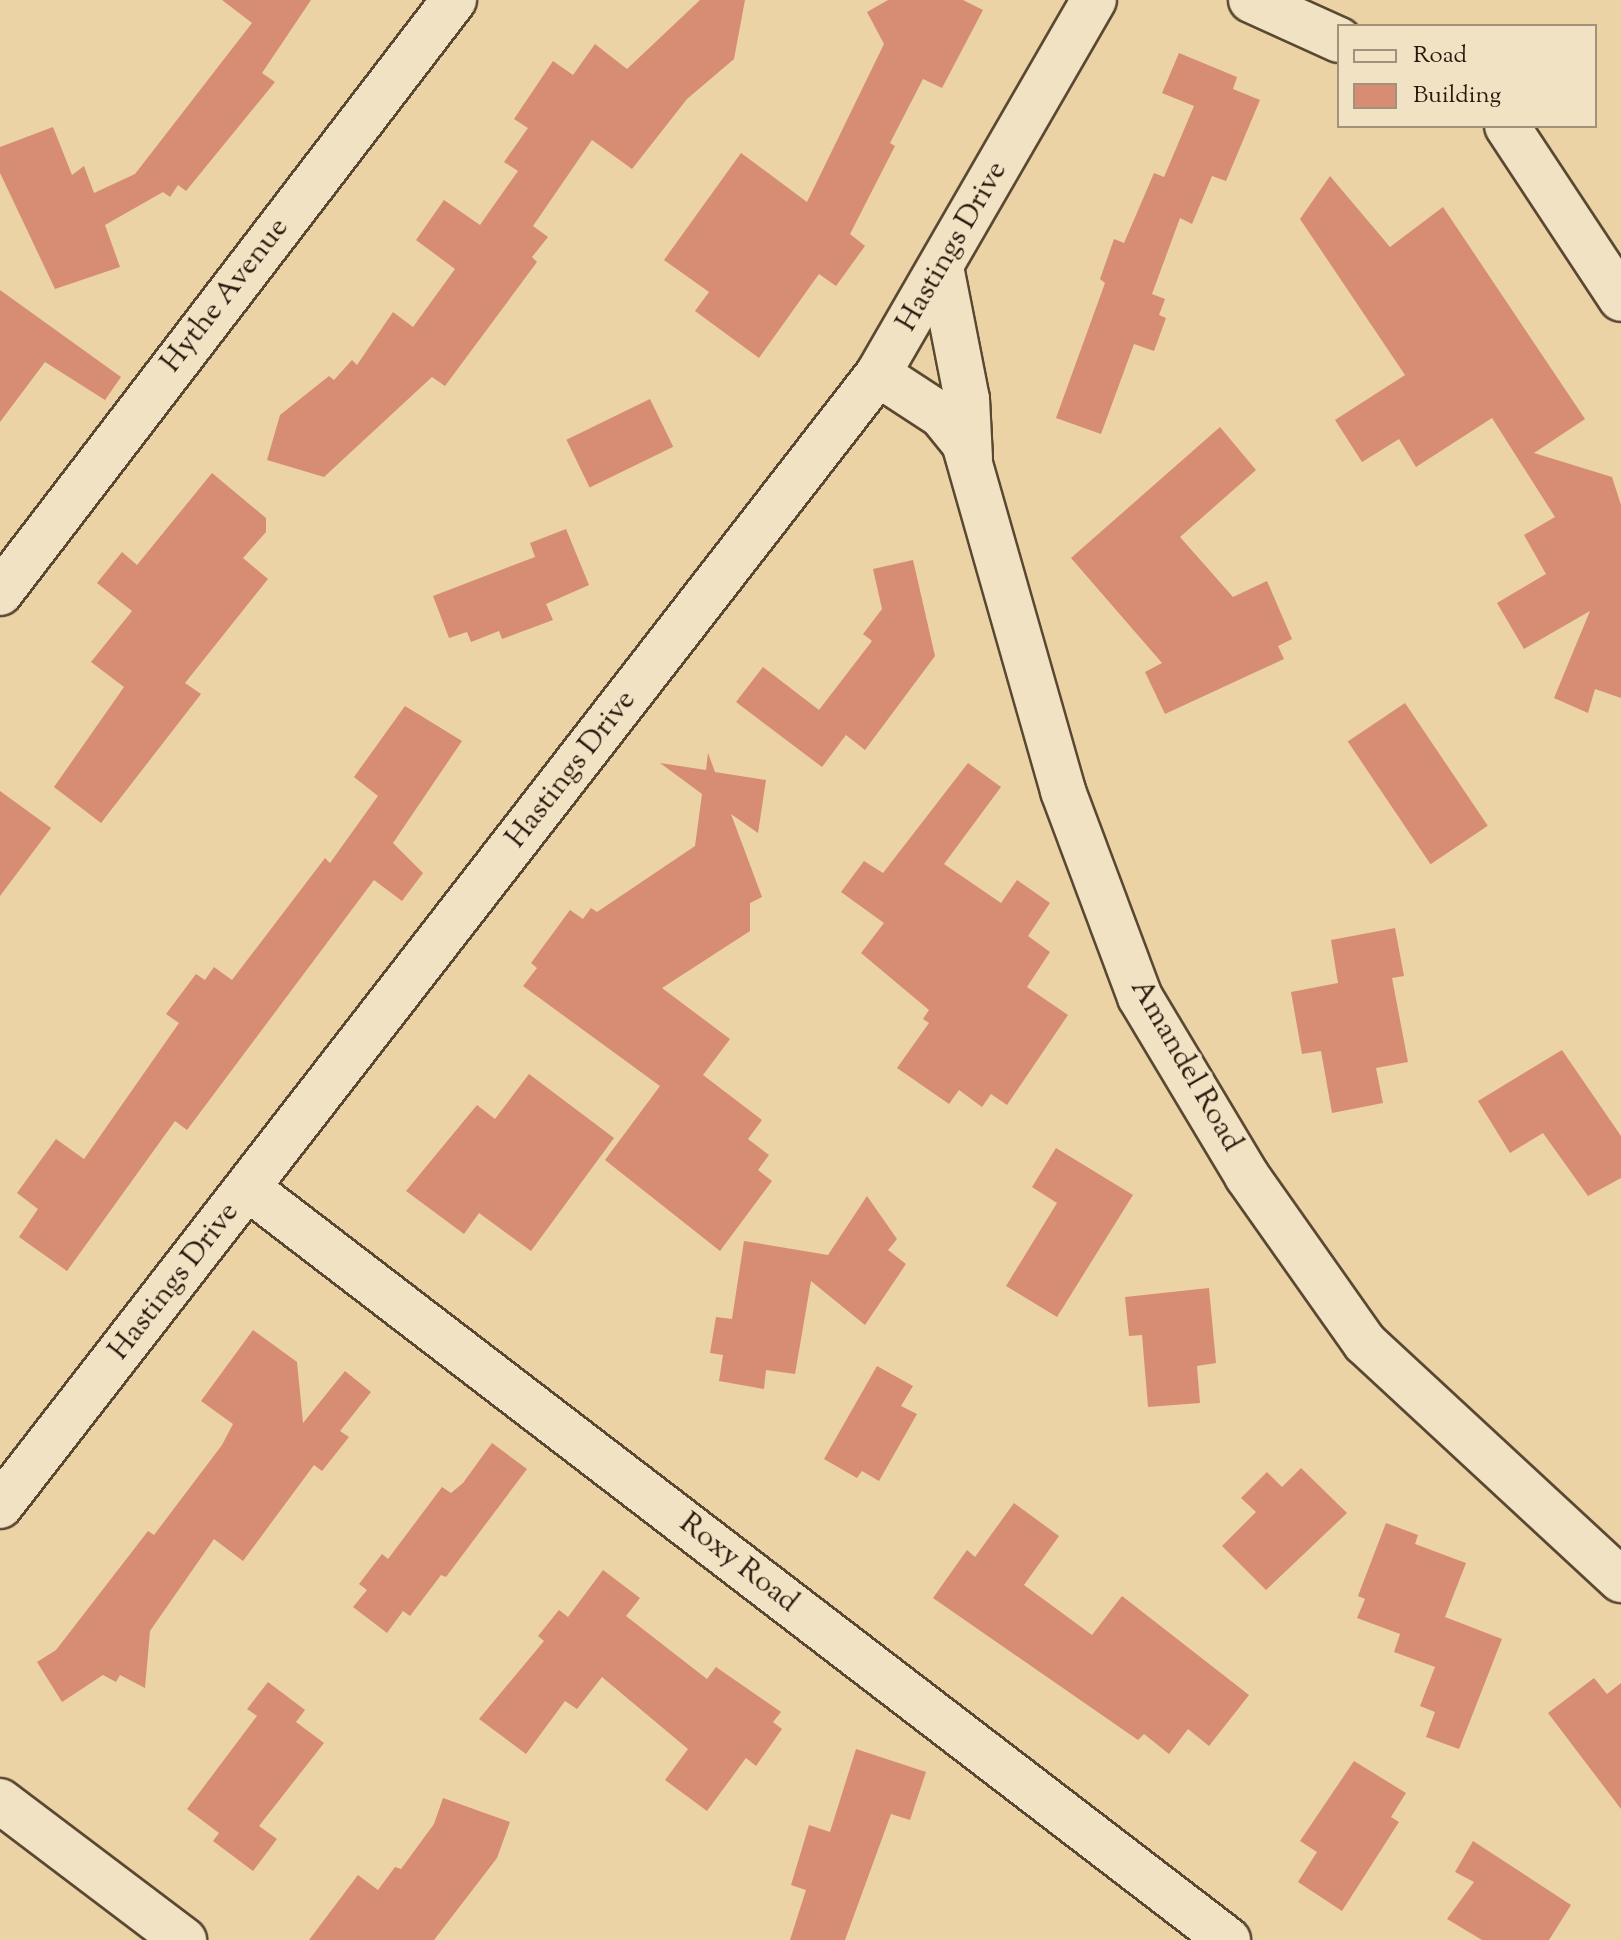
<!DOCTYPE html>
<html>
<head>
<meta charset="utf-8">
<style>
	body { margin:0 }
	#map { position:relative; width:1621px; height:1940px; overflow:hidden; background:#ebd3a5; font-family:"Sorts Mill Goudy",serif }
	div>[style] { position:absolute }
	.building>* { inset:0; background:#d68d74; transform-origin:0 0 }
	.roads { filter:drop-shadow(2px 0 #5a4833) drop-shadow(-2px 0 #5a4833) drop-shadow(0 2px #5a4833) drop-shadow(0 -2px #5a4833) }
	.minor>* { height:44px; margin:-22px; padding:0 22px; transform-origin:22px; border-radius:22px; background:#f2e2c4 }
	span { translate:-50% -50%; white-space:nowrap; text-align:center; line-height:1.15; -webkit-text-stroke:7px #f2e2c4; paint-order:stroke }
	.street-label { font-size:30px; color:#2a1a0d }
	.legend { position:absolute; left:1337px; top:24px; width:260px; height:104px; box-sizing:border-box; background:#f2e2c4; border:2px solid #a2927b; margin:0; padding:10px 14px; list-style:none; font-size:24px; color:#2a1a0d }
	.legend li { display:flex; align-items:center; gap:16px; height:40px }
	.legend b { width:40px; border:2px solid #a2927b }
</style>
</head>
<body>
<div id="map">
	<div class="building">
		<i style="clip-path:polygon(222px 0,311px 0,262px 73px,275px 82px,186px 191px,178px 185px,170px 197px,163px 192px,105px 225px,120px 267px,55px 289px,0 173px,0 147px,53px 127px,72px 175px,84px 166px,94px 193px,135px 174px,252px 23px)"></i>
		<i style="clip-path:polygon(700px 0,745px 0,734px 59px,687px 99px,632px 169px,592px 140px,533px 226px,548px 237px,532px 257px,537px 262px,445px 386px,432px 377px,324px 477px,267px 460px,280px 415px,329px 376px,334px 380px,352px 360px,357px 365px,393px 312px,413px 327px,455px 269px,416px 240px,444px 200px,480px 225px,518px 171px,504px 162px,528px 128px,514px 119px,553px 61px,573px 75px,595px 44px,627px 69px)"></i>
		<i style="clip-path:polygon(888px 0,963px 0,983px 10px,942px 88px,923px 79px,890px 143px,895px 146px,850px 234px,865px 246px,836px 286px,819px 274px,759px 358px,695px 311px,709px 292px,664px 260px,741px 153px,807px 202px,884px 44px,867px 12px)"></i>
		<i style="clip-path:polygon(1179px 53px,1237px 77px,1233px 89px,1260px 100px,1226px 181px,1212px 176px,1192px 224px,1180px 218px,1152px 294px,1165px 299px,1159px 315px,1166px 318px,1154px 351px,1134px 344px,1101px 434px,1056px 418px,1105px 283px,1100px 279px,1114px 239px,1124px 243px,1154px 173px,1164px 177px,1194px 106px,1162px 93px)"></i>
		<i style="clip-path:polygon(1330px 176px,1390px 247px,1443px 207px,1585px 419px,1534px 453px,1612px 477px,1621px 505px,1621px 698px,1595px 689px,1588px 713px,1554px 698px,1590px 611px,1524px 649px,1497px 603px,1546px 574px,1524px 535px,1555px 517px,1492px 418px,1416px 467px,1399px 439px,1362px 462px,1335px 420px,1405px 375px,1300px 219px)"></i>
		<i style="clip-path:polygon(0 290px,121px 377px,105px 400px,45px 362px,0 422px)"></i>
		<i style="left:650px;top:399px;width:53px;height:93px;rotate:64deg"></i>
		<i style="clip-path:polygon(1220px 427px,1256px 470px,1180px 537px,1233px 597px,1267px 581px,1292px 639px,1278px 646px,1284px 659px,1165px 714px,1145px 672px,1162px 663px,1071px 558px)"></i>
		<i style="clip-path:polygon(212px 473px,266px 518px,266px 532px,243px 558px,268px 579px,185px 683px,201px 694px,101px 823px,54px 787px,124px 687px,91px 662px,132px 611px,97px 583px,122px 552px,137px 565px)"></i>
		<i style="clip-path:polygon(566px 529px,589px 585px,546px 604px,553px 620px,502px 639px,499px 631px,471px 642px,467px 632px,449px 638px,433px 596px,535px 557px,530px 543px)"></i>
		<i style="clip-path:polygon(913px 560px,935px 656px,865px 750px,846px 735px,822px 767px,736px 702px,763px 667px,819px 710px,872px 641px,863px 634px,882px 609px,873px 569px)"></i>
		<i style="left:1405px;top:703px;width:148px;height:69px;rotate:56deg"></i>
		<i style="clip-path:polygon(405px 706px,462px 741px,393px 843px,423px 873px,402px 901px,374px 880px,187px 1130px,175px 1121px,67px 1271px,19px 1237px,38px 1209px,17px 1193px,56px 1139px,84px 1159px,179px 1023px,166px 1014px,196px 974px,205px 980px,214px 967px,232px 980px,325px 858px,330px 863px,378px 796px,354px 777px)"></i>
		<i style="clip-path:polygon(708px 753px,715px 772px,766px 780px,758px 833px,731px 814px,762px 897px,750px 903px,750px 931px,662px 988px,730px 1039px,703px 1075px,762px 1120px,748px 1139px,769px 1155px,758px 1170px,772px 1181px,720px 1251px,605px 1160px,660px 1086px,523px 986px,537px 968px,531px 963px,570px 910px,583px 919px,591px 908px,597px 912px,695px 846px,702px 794px,660px 763px,706px 770px)"></i>
		<i style="clip-path:polygon(968px 763px,1001px 787px,944px 864px,1001px 903px,1017px 880px,1050px 903px,1028px 936px,1050px 952px,1027px 987px,1068px 1015px,1007px 1105px,991px 1094px,982px 1107px,959px 1090px,949px 1104px,897px 1068px,929px 1023px,923px 1019px,929px 1010px,861px 953px,884px 923px,841px 892px,864px 861px,883px 873px)"></i>
		<i style="clip-path:polygon(0 791px,51px 828px,0 896px)"></i>
		<i style="clip-path:polygon(1395px 928px,1404px 976px,1392px 978px,1408px 1062px,1376px 1068px,1383px 1103px,1332px 1113px,1321px 1051px,1302px 1054px,1291px 992px,1338px 983px,1331px 940px)"></i>
		<i style="clip-path:polygon(1562px 1050px,1621px 1136px,1621px 1178px,1588px 1196px,1543px 1133px,1510px 1153px,1478px 1101px)"></i>
		<i style="clip-path:polygon(529px 1074px,614px 1138px,531px 1251px,479px 1213px,464px 1234px,406px 1191px,477px 1105px,495px 1119px)"></i>
		<i style="clip-path:polygon(1056px 1148px,1133px 1195px,1057px 1317px,1006px 1286px,1057px 1203px,1032px 1187px)"></i>
		<i style="clip-path:polygon(867px 1196px,897px 1239px,888px 1250px,906px 1264px,865px 1325px,811px 1281px,795px 1374px,766px 1370px,764px 1389px,719px 1381px,723px 1355px,710px 1353px,716px 1317px,732px 1319px,744px 1241px,828px 1255px)"></i>
		<i style="clip-path:polygon(1209px 1288px,1216px 1363px,1197px 1366px,1200px 1403px,1148px 1407px,1142px 1335px,1129px 1336px,1125px 1297px)"></i>
		<i style="clip-path:polygon(253px 1330px,297px 1362px,303px 1423px,345px 1371px,371px 1392px,340px 1431px,349px 1437px,322px 1471px,314px 1465px,243px 1561px,214px 1539px,150px 1631px,145px 1688px,120px 1675px,116px 1682px,103px 1675px,62px 1702px,37px 1662px,56px 1650px,148px 1531px,154px 1535px,222px 1445px,233px 1424px,201px 1401px)"></i>
		<i style="clip-path:polygon(877px 1366px,913px 1386px,901px 1406px,917px 1414px,879px 1481px,862px 1471px,857px 1478px,824px 1459px)"></i>
		<i style="clip-path:polygon(492px 1443px,527px 1469px,446px 1577px,441px 1575px,410px 1616px,403px 1611px,387px 1633px,353px 1607px,367px 1590px,359px 1584px,382px 1554px,388px 1559px,442px 1487px,451px 1493px,463px 1483px)"></i>
		<i style="clip-path:polygon(1301px 1468px,1347px 1513px,1266px 1590px,1222px 1546px,1256px 1512px,1241px 1498px,1267px 1472px,1282px 1487px)"></i>
		<i style="clip-path:polygon(1014px 1503px,1059px 1536px,1024px 1585px,1092px 1635px,1122px 1596px,1249px 1695px,1209px 1746px,1188px 1729px,1169px 1754px,1144px 1734px,1138px 1740px,933px 1598px,967px 1550px,975px 1557px)"></i>
		<i style="clip-path:polygon(1386px 1523px,1418px 1535px,1415px 1544px,1466px 1563px,1445px 1617px,1502px 1639px,1459px 1749px,1426px 1737px,1435px 1712px,1420px 1706px,1435px 1667px,1394px 1652px,1400px 1634px,1357px 1618px,1365px 1599px,1358px 1596px)"></i>
		<i style="clip-path:polygon(603px 1570px,640px 1598px,626px 1616px,707px 1679px,716px 1667px,781px 1712px,773px 1722px,782px 1729px,756px 1766px,746px 1758px,707px 1811px,665px 1780px,688px 1749px,602px 1677px,577px 1709px,565px 1701px,526px 1754px,479px 1719px,544px 1641px,538px 1636px,559px 1610px,568px 1617px)"></i>
		<i style="clip-path:polygon(1594px 1678px,1607px 1694px,1621px 1683px,1621px 1809px,1548px 1713px)"></i>
		<i style="clip-path:polygon(268px 1682px,305px 1710px,296px 1722px,324px 1743px,259px 1826px,277px 1839px,253px 1871px,213px 1841px,219px 1833px,187px 1809px,257px 1716px,247px 1709px)"></i>
		<i style="clip-path:polygon(856px 1749px,926px 1772px,910px 1820px,891px 1814px,845px 1940px,790px 1940px,806px 1890px,791px 1885px,809px 1825px,830px 1832px)"></i>
		<i style="clip-path:polygon(1354px 1761px,1406px 1793px,1391px 1817px,1399px 1822px,1342px 1911px,1298px 1882px,1317px 1852px,1300px 1841px)"></i>
		<i style="clip-path:polygon(443px 1798px,510px 1822px,497px 1858px,434px 1940px,309px 1940px,358px 1875px,378px 1890px,395px 1867px,401px 1869px,434px 1824px)"></i>
		<i style="clip-path:polygon(1473px 1841px,1571px 1905px,1549px 1940px,1482px 1940px,1447px 1919px,1474px 1882px,1455px 1872px)"></i>
	</div>
	<div class="roads">
		<div class="minor">
			<i style="left:1251px;top:0;width:97px;rotate:24.4deg"></i>
			<i style="left:1507px;top:126px;width:207px;rotate:56.6deg"></i>
			<i style="left:942px;top:272px;width:129px;rotate:78.9deg"></i>
			<i style="left:967px;top:399px;width:59px;rotate:87.1deg"></i>
			<i style="left:878px;top:374px;width:75px;rotate:33.1deg"></i>
			<i style="left:941px;top:415px;width:36px;rotate:51deg"></i>
			<i style="left:964px;top:443px;width:362px;rotate:74.1deg"></i>
			<i style="left:1063px;top:791px;width:220px;rotate:69.5deg"></i>
			<i style="left:1140px;top:997px;width:209px;rotate:59.1deg"></i>
			<i style="left:1247px;top:1176px;width:204px;rotate:54.8deg"></i>
			<i style="left:1365px;top:1343px;width:349px;rotate:42.8deg"></i>
			<i style="left:0;top:593px;width:747px;rotate:-52.56deg"></i>
			<i style="left:249px;top:1189px;width:1234px;rotate:37.49deg"></i>
			<i style="left:0;top:1506px;width:1433px;rotate:-52.2deg"></i>
			<i style="left:878px;top:374px;width:432px;rotate:-60deg"></i>
			<i style="left:0;top:1801px;width:231px;rotate:37.1deg"></i>
		</div>
	</div>
	<div class="street-label">
		<span style="left:953px;top:247px;rotate:-60deg">Hastings Drive</span>
		<span style="left:226px;top:296px;rotate:-52deg">Hythe Avenue</span>
		<span style="left:572px;top:770px;rotate:-52deg">Hastings Drive</span>
		<span style="left:1185px;top:1066px;rotate:60deg">Amandel Road</span>
		<span style="left:175px;top:1282px;rotate:-52deg">Hastings Drive</span>
		<span style="left:738px;top:1564px;rotate:38deg">Roxy Road</span>
	</div>
	<ul class="legend">
	<li><b style="height:10px;background:#f2e2c4"></b>Road</li>
	<li><b style="height:22px;background:#d68d74"></b>Building</li>
	</ul>
</div>
</body>
</html>
